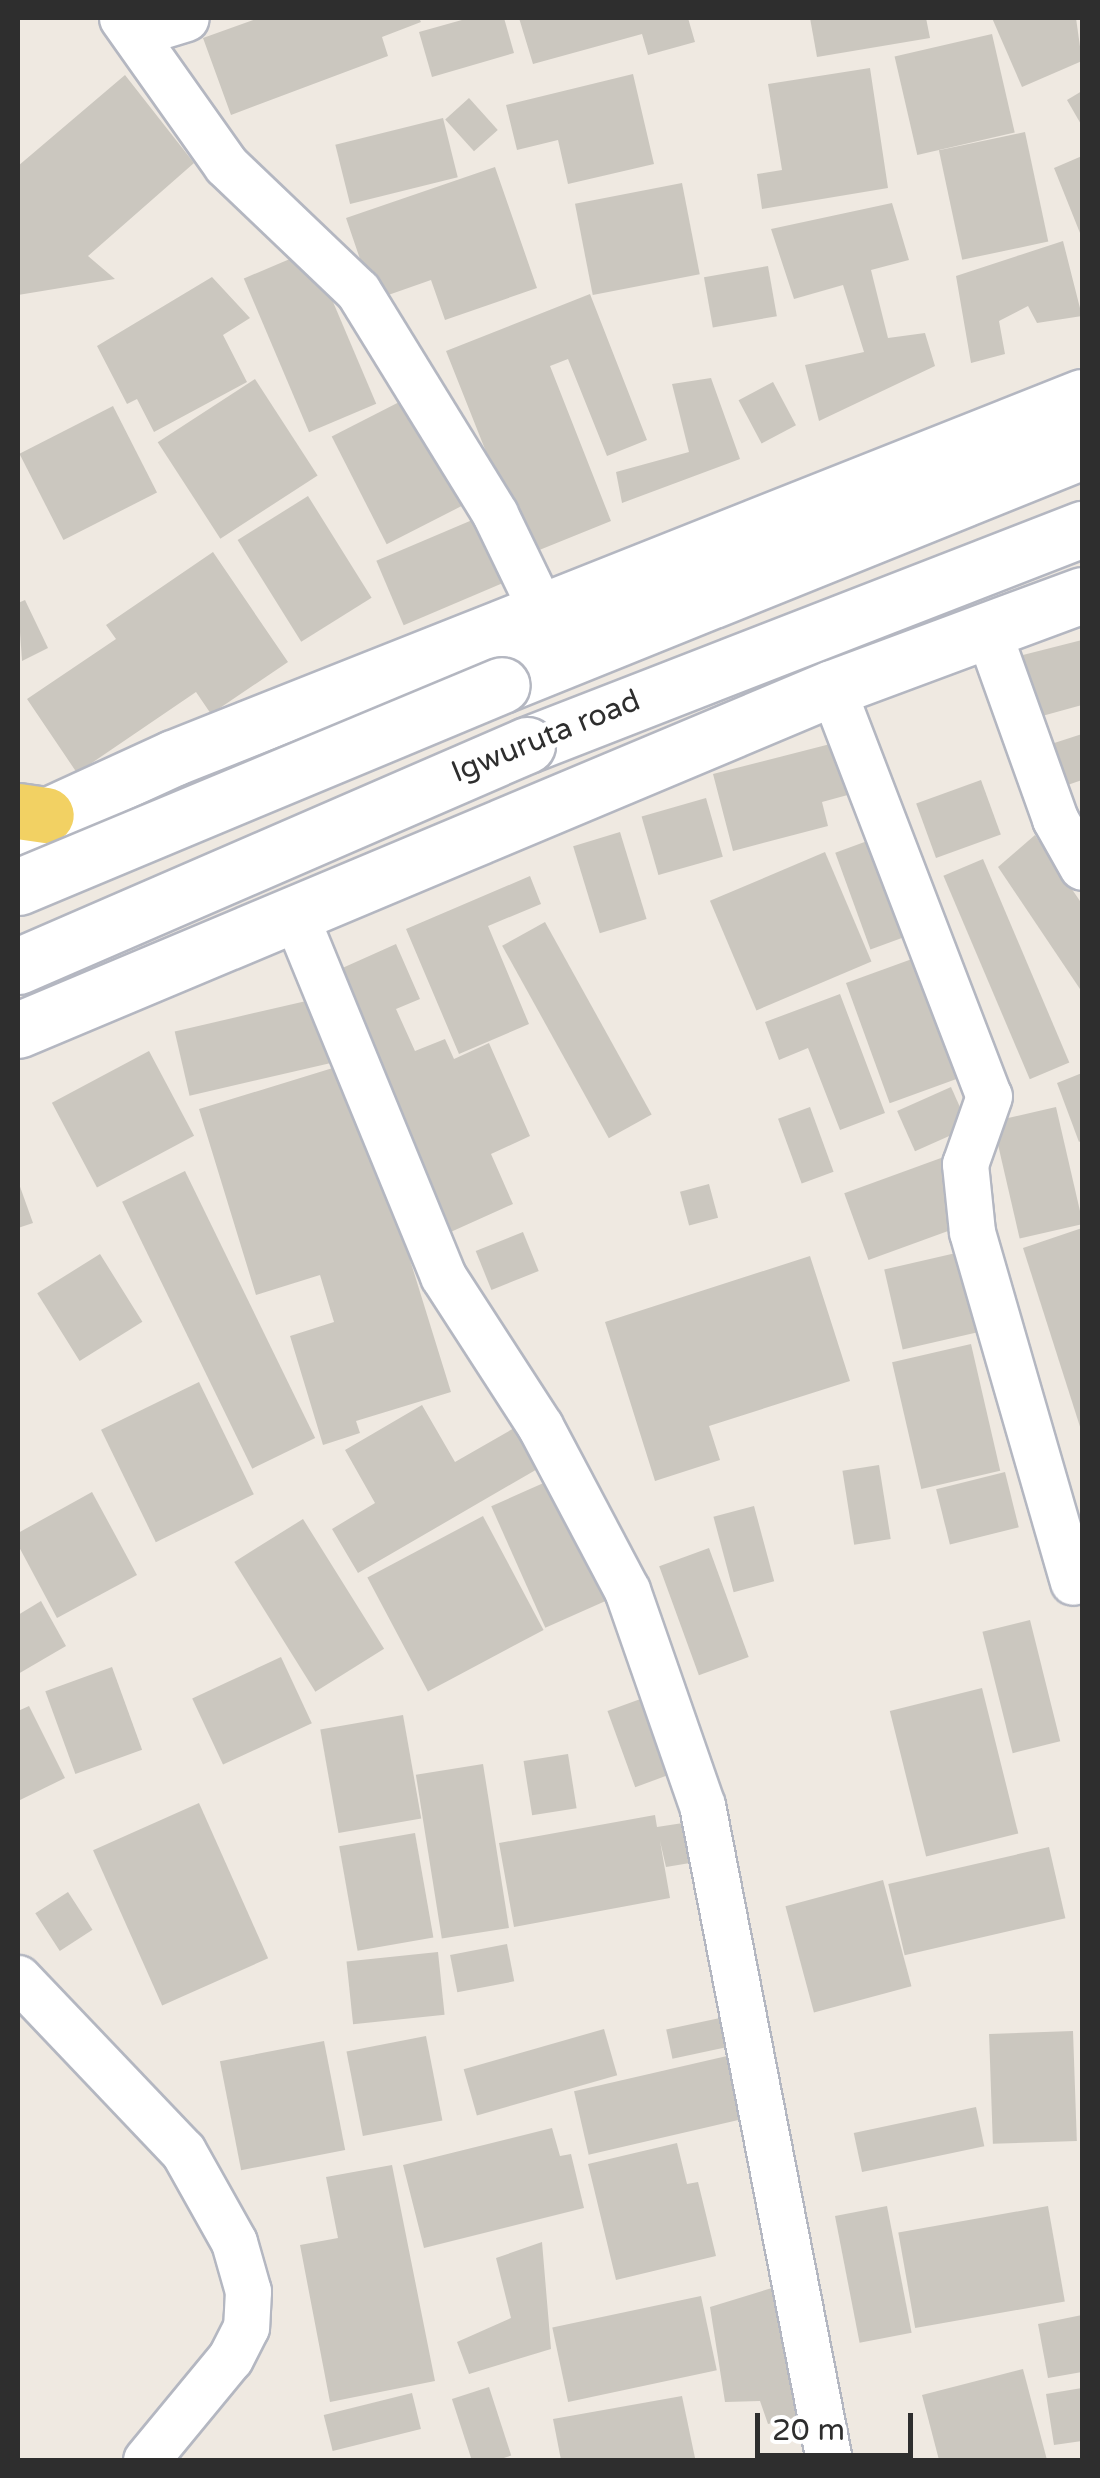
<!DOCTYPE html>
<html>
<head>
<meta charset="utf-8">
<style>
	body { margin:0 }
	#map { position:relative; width:1100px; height:2478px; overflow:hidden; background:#efe9e1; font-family:"Varela Round",sans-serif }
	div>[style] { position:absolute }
	.building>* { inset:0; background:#cbc7bf; transform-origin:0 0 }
	.roads { filter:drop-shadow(2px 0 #b4b7c1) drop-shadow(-2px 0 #b4b7c1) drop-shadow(0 2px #b4b7c1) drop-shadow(0 -2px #b4b7c1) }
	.street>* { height:45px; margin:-22.5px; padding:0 22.5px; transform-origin:22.5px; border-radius:22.5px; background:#fff }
	.secondary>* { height:55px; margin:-27.5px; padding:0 27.5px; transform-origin:27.5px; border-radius:27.5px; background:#fff }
	.primary>* { height:55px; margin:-27.5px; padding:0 27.5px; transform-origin:27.5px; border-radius:27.5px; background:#f2d163 }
	.bridges { filter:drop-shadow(2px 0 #b4b7c1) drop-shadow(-2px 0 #b4b7c1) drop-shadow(0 2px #b4b7c1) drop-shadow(0 -2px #b4b7c1) }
	.secondary-bridge>* { height:55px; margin:-27.5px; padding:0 27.5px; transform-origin:27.5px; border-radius:27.5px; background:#fff }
	span { translate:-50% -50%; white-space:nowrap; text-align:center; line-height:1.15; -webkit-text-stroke:9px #fff; paint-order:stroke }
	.street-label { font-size:30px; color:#2e2e2e }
	.frame { position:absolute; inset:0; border:20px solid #2e2e2e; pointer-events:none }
	.scale { position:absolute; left:755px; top:2413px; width:158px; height:45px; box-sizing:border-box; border:5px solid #2e2e2e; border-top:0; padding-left:12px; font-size:30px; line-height:35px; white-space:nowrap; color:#2e2e2e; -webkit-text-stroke:8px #fff; paint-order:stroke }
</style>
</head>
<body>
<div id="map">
	<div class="building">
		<i style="clip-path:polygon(259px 18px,419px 18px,421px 22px,382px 37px,388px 56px,231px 115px,203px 38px)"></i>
		<i style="clip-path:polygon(469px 18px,504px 18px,514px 53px,432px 77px,419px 32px)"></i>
		<i style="clip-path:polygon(519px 18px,688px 18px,695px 42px,648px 55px,642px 34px,533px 64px)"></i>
		<i style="clip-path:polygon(810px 18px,926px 18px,930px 38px,817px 57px)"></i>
		<i style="clip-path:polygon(992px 18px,1076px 18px,1082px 61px,1022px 87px)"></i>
		<i style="left:992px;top:34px;width:101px;height:100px;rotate:77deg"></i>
		<i style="clip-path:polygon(870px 68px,888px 188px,762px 209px,757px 174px,782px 170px,768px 84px)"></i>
		<i style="clip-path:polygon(633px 74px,654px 164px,568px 184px,558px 140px,517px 150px,506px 105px)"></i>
		<i style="clip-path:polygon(125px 75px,194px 163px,88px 256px,115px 279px,18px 295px,18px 166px)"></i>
		<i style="clip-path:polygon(1082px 91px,1082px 126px,1067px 100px)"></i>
		<i style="left:469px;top:98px;width:43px;height:32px;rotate:48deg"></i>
		<i style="left:443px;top:118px;width:61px;height:111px;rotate:76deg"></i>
		<i style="left:1025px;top:132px;width:112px;height:88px;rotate:78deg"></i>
		<i style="clip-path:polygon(1082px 156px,1082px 238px,1054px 168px)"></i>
		<i style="clip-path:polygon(495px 167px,537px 288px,445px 320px,431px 280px,374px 300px,346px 218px)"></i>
		<i style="left:682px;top:183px;width:93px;height:109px;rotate:79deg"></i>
		<i style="clip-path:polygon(892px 203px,909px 260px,871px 270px,888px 338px,925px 333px,935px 366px,819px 421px,805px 365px,864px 352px,843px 285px,794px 299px,771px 229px)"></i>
		<i style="clip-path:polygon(1063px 241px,1082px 316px,1037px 323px,1028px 306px,999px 321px,1005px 354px,971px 363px,956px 276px)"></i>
		<i style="left:311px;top:250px;width:167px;height:73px;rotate:67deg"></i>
		<i style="left:768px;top:266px;width:51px;height:65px;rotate:80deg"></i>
		<i style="clip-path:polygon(212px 277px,250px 318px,223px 335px,247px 382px,154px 432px,137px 399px,127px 404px,97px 346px)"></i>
		<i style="clip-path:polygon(590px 294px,647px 440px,607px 456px,568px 359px,550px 366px,611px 521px,527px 555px,446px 351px)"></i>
		<i style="clip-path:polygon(711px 378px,740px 459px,622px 503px,616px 472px,689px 452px,672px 384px)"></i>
		<i style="left:255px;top:379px;width:115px;height:116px;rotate:57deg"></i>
		<i style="left:773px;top:382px;width:49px;height:39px;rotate:62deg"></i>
		<i style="left:411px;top:396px;width:121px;height:89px;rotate:63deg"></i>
		<i style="left:113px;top:406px;width:97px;height:105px;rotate:63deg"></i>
		<i style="left:308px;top:496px;width:120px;height:83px;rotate:58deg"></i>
		<i style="left:484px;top:515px;width:70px;height:117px;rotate:67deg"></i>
		<i style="clip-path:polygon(213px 552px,288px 662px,211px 714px,196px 692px,77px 773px,27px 699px,116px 639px,106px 625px)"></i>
		<i style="clip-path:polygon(25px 600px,48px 648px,22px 661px,18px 603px)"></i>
		<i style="clip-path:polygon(1082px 640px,1082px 705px,1024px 721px,1007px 659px)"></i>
		<i style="clip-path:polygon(1082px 734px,1082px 780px,1059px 788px,1045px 746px)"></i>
		<i style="clip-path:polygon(842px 741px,855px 793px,822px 802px,828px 826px,733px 851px,713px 774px)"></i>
		<i style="left:981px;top:780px;width:58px;height:69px;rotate:70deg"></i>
		<i style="left:706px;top:798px;width:61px;height:67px;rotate:74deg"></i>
		<i style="left:620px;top:832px;width:91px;height:49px;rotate:73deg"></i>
		<i style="clip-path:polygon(1035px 835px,1082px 904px,1082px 992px,998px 867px)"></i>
		<i style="left:870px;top:840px;width:103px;height:37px;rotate:70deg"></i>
		<i style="left:825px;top:852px;width:119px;height:125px;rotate:67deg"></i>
		<i style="left:983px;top:859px;width:221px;height:43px;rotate:67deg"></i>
		<i style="clip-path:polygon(530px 876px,541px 904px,488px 926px,529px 1024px,459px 1054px,406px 929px)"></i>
		<i style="left:545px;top:922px;width:220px;height:49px;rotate:61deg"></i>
		<i style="clip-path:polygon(396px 944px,420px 999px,396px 1009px,415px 1051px,445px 1039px,454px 1059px,489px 1043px,530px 1136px,491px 1154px,513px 1204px,444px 1235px,329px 974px)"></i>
		<i style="left:923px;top:955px;width:128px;height:82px;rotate:70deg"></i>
		<i style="clip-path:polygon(840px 994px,885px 1113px,840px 1130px,808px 1048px,779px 1060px,765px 1022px)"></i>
		<i style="left:315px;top:999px;width:66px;height:144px;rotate:77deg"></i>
		<i style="left:149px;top:1051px;width:96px;height:110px;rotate:62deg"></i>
		<i style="clip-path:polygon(349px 1063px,451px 1392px,356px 1421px,360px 1433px,323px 1445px,290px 1336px,334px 1322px,320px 1275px,256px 1295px,199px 1109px)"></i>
		<i style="clip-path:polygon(1082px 1073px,1082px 1140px,1079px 1142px,1057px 1083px)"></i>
		<i style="left:951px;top:1087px;width:44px;height:59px;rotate:66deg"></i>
		<i style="left:810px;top:1107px;width:69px;height:34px;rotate:70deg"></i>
		<i style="left:1056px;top:1107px;width:120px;height:65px;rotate:77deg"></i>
		<i style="left:941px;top:1158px;width:71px;height:103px;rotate:70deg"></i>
		<i style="left:185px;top:1171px;width:297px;height:70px;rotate:64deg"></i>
		<i style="clip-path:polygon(18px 1181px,33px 1223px,18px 1228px)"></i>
		<i style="left:709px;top:1184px;width:35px;height:30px;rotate:75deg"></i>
		<i style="clip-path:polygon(1082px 1228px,1082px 1433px,1023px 1248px)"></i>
		<i style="left:523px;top:1232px;width:42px;height:51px;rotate:68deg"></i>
		<i style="left:969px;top:1250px;width:82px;height:87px;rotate:77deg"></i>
		<i style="left:100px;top:1254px;width:80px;height:74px;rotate:58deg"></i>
		<i style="clip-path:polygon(810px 1256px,850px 1381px,709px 1426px,720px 1460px,655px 1481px,605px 1322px)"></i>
		<i style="left:971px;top:1344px;width:130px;height:81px;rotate:77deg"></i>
		<i style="left:199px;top:1382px;width:125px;height:109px;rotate:64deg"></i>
		<i style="clip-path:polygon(422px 1405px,455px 1462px,523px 1423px,546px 1464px,358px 1573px,332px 1529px,375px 1503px,345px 1450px)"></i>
		<i style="left:879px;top:1465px;width:75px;height:37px;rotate:81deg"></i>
		<i style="left:1005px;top:1472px;width:57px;height:71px;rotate:76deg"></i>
		<i style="left:557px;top:1477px;width:133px;height:72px;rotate:66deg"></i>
		<i style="clip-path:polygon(92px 1492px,137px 1575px,57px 1618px,18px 1545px,18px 1533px)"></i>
		<i style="left:754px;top:1506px;width:78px;height:42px;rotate:75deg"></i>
		<i style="left:483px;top:1516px;width:129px;height:131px;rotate:62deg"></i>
		<i style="left:303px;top:1519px;width:153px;height:81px;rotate:58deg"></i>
		<i style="left:709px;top:1548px;width:116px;height:53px;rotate:70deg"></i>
		<i style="clip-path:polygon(41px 1601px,66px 1646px,18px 1674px,18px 1615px)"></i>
		<i style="left:1030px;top:1620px;width:125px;height:49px;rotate:76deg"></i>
		<i style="left:281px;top:1657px;width:73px;height:98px;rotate:65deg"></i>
		<i style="left:112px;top:1667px;width:88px;height:71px;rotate:70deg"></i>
		<i style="left:982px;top:1688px;width:150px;height:95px;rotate:76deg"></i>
		<i style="left:646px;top:1697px;width:81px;height:41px;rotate:70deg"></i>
		<i style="clip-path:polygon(29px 1706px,65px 1778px,18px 1801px,18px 1711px)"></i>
		<i style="left:403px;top:1715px;width:105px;height:84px;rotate:80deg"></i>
		<i style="left:568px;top:1754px;width:55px;height:45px;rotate:81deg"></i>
		<i style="left:483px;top:1764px;width:166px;height:68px;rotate:81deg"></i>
		<i style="left:199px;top:1803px;width:170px;height:116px;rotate:66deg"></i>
		<i style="clip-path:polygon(655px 1815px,657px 1827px,683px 1823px,690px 1863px,666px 1867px,660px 1841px,670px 1898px,514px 1927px,499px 1843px)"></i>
		<i style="left:415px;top:1833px;width:106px;height:77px;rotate:80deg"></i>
		<i style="left:1049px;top:1847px;width:73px;height:165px;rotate:77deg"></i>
		<i style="left:883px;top:1880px;width:110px;height:101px;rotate:75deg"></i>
		<i style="left:68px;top:1892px;width:45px;height:39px;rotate:57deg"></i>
		<i style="left:507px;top:1944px;width:38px;height:58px;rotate:79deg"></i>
		<i style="left:438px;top:1952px;width:63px;height:92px;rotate:84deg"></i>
		<i style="left:720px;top:2018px;width:30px;height:55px;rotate:78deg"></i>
		<i style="left:604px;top:2029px;width:48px;height:146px;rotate:74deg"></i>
		<i style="left:1073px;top:2031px;width:110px;height:84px;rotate:88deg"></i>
		<i style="left:426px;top:2036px;width:86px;height:81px;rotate:79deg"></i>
		<i style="left:324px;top:2041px;width:111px;height:106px;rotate:79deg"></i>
		<i style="left:727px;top:2056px;width:65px;height:157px;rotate:77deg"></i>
		<i style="left:976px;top:2107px;width:40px;height:125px;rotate:78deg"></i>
		<i style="clip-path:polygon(552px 2128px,560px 2156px,571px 2154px,584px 2208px,424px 2248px,403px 2165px)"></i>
		<i style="clip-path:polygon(677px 2143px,687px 2184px,698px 2182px,716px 2256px,616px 2280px,588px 2164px)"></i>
		<i style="clip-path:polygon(392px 2165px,435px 2381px,330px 2402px,300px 2245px,338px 2238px,326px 2177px)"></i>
		<i style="left:887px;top:2206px;width:129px;height:53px;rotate:79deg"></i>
		<i style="left:1048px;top:2206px;width:97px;height:152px;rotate:80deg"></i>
		<i style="clip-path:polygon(542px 2242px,551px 2349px,469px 2374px,457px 2342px,511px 2318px,496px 2258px)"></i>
		<i style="clip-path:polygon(775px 2287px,803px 2416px,768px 2424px,760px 2401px,725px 2402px,710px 2307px)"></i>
		<i style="left:701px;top:2296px;width:76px;height:152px;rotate:78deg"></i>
		<i style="clip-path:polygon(1082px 2315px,1082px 2372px,1048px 2378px,1038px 2324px)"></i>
		<i style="clip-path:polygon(1023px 2369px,1047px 2460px,939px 2460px,922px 2395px)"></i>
		<i style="left:489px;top:2387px;width:72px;height:39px;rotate:72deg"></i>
		<i style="clip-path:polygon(1082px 2388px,1082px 2441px,1054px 2445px,1046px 2394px)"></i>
		<i style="left:412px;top:2393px;width:37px;height:91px;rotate:76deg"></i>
		<i style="clip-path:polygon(682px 2396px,695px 2458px,561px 2460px,553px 2419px)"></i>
	</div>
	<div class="roads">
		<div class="street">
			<i style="left:122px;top:18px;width:180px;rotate:54.7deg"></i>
			<i style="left:226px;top:165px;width:182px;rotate:43.7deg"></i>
			<i style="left:358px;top:291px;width:262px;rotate:58.4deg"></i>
			<i style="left:495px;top:514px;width:106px;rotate:64.2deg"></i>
			<i style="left:134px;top:34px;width:54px;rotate:-17.1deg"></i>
			<i style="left:986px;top:626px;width:205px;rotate:70.3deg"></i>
			<i style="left:1055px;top:819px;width:55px;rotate:60.6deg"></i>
			<i style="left:832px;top:688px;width:437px;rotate:69deg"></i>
			<i style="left:989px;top:1096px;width:72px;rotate:109.4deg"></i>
			<i style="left:965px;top:1164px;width:68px;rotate:84.1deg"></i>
			<i style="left:972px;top:1232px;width:364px;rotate:73.9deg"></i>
			<i style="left:293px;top:910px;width:396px;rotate:67.7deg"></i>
			<i style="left:443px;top:1276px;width:179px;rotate:57.1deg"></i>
			<i style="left:540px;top:1426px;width:186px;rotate:62.1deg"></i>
			<i style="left:627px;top:1590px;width:228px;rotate:70.8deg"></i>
			<i style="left:702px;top:1805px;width:667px;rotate:79.03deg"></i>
			<i style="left:18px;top:1978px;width:239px;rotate:46.4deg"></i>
			<i style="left:183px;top:2151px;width:104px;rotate:60.7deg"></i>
			<i style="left:234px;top:2242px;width:51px;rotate:74.1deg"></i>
			<i style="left:248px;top:2291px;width:36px;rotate:93deg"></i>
			<i style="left:246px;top:2327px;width:35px;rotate:117deg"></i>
			<i style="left:230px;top:2358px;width:132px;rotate:129.5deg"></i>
		</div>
		<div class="secondary">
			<i style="left:502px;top:685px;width:625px;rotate:-21.97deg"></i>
			<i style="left:527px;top:745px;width:596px;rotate:-21.27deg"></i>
			<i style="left:18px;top:829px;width:170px;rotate:-24.6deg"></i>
			<i style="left:173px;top:758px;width:978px;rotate:-21.66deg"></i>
			<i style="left:18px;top:1030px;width:883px;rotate:-22.79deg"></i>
			<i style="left:832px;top:688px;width:267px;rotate:-20.4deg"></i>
		</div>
		<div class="primary">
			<i style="left:18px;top:811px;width:28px;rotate:8deg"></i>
		</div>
	</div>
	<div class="bridges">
		<div class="secondary-bridge">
			<i style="left:18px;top:887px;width:524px;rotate:-22.65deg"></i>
			<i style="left:18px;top:966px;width:555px;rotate:-23.47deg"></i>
		</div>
	</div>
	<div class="street-label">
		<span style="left:546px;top:737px;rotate:-22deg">Igwuruta road</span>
	</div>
	<div class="frame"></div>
	<div class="scale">20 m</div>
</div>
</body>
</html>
